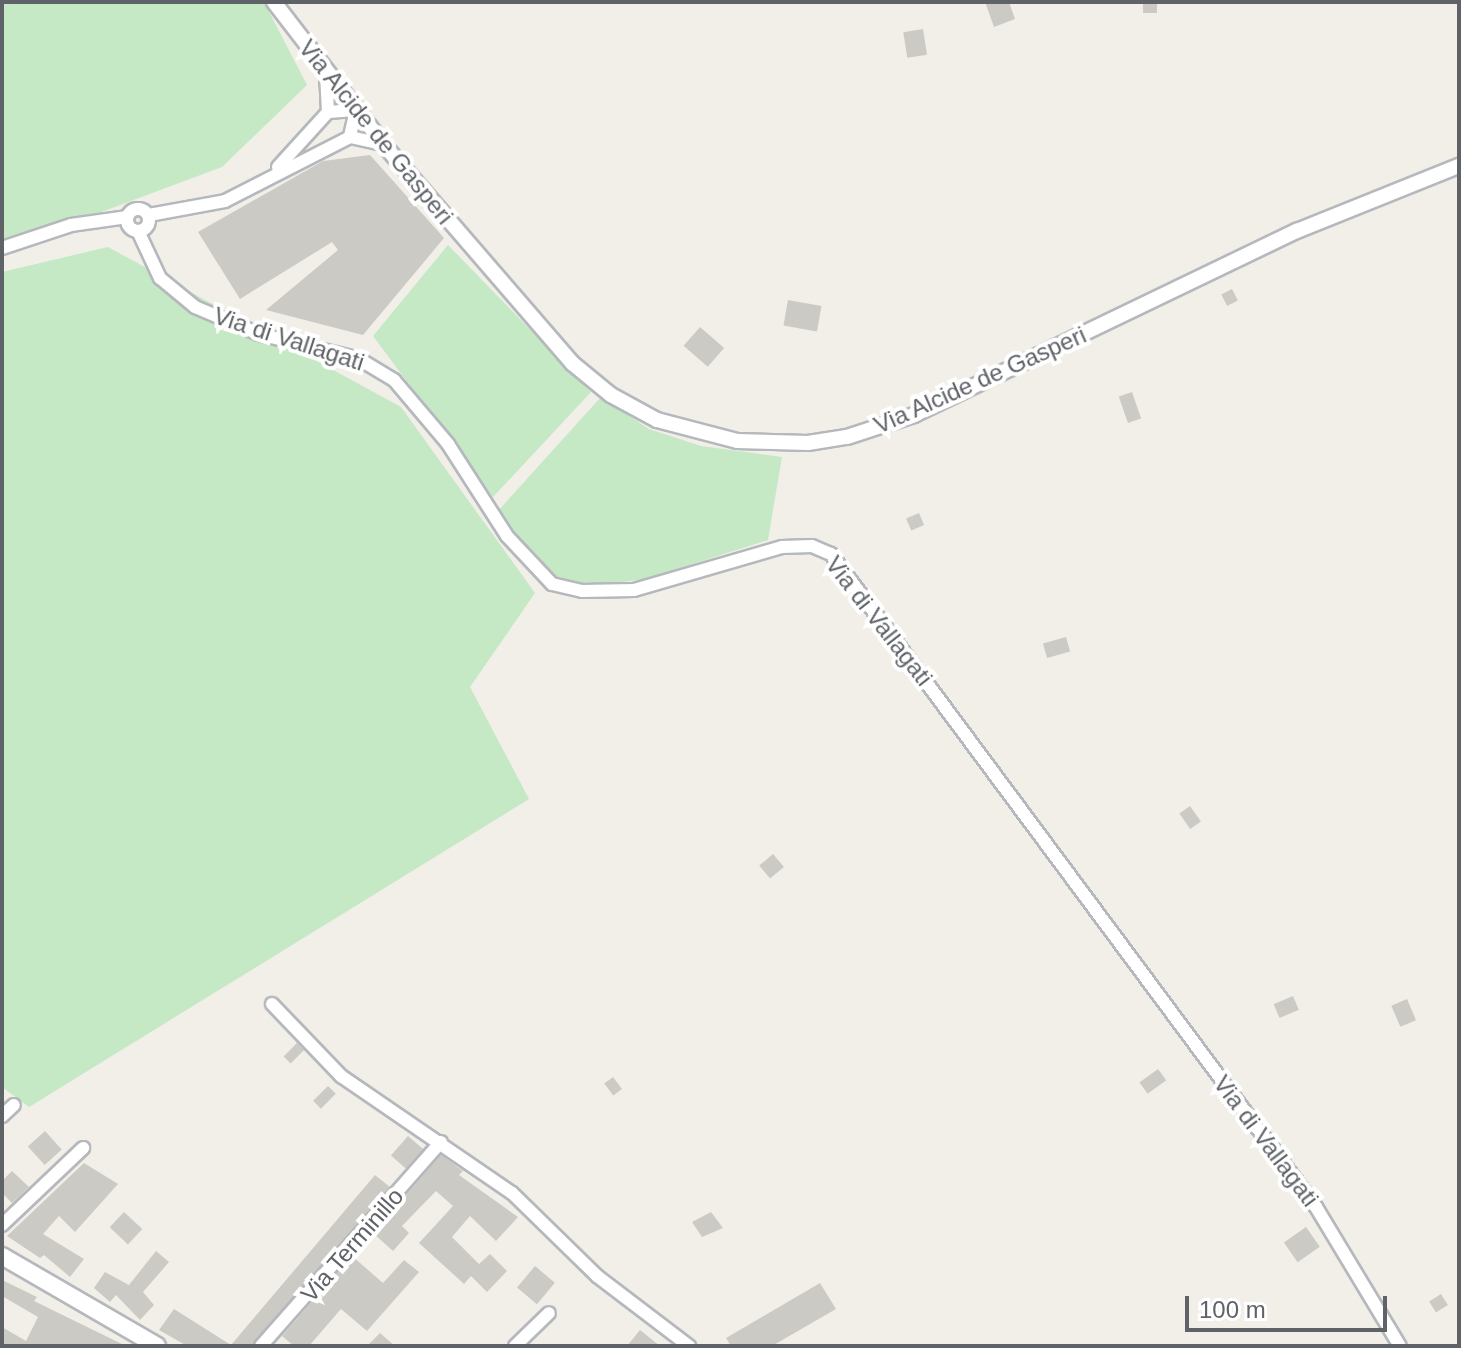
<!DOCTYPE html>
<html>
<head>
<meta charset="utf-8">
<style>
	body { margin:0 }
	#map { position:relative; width:1461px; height:1348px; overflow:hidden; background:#f1efe8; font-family:Helvetica,sans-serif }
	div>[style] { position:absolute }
	.green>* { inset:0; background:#c5e8c5 }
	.building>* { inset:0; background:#cccac5; transform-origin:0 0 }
	.roads { filter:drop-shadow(2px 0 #b5b8bc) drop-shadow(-2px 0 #b5b8bc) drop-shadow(0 2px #b5b8bc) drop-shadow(0 -2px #b5b8bc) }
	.minor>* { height:12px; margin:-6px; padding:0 6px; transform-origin:6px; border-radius:6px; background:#fff }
	.minor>.ring { margin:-6px; padding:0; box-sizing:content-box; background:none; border:12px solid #fff; border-radius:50% }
	.tertiary>* { height:14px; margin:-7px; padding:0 7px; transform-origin:7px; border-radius:7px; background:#fff }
	.secondary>* { height:16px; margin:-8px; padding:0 8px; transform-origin:8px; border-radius:8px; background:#fff }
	span { translate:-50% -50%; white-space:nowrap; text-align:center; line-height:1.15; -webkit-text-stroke:8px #fff; paint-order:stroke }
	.street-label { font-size:24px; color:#5f6368 }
	.frame { position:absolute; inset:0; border:4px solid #5f6368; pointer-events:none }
	.scale { position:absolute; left:1185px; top:1296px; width:202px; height:36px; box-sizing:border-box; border:4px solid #5f6368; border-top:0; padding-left:10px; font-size:24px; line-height:28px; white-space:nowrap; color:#5f6368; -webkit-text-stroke:6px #fff; paint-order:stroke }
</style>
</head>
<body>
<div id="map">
	<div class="green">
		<i style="clip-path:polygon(2px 2px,264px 2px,307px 85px,222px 167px,2px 249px)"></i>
		<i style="clip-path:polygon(448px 245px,591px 392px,493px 497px,373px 336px)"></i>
		<i style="clip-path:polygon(108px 247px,401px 407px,535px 593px,470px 687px,529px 799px,29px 1107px,2px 1087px,2px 272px)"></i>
		<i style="clip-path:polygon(601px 397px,649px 429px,701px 446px,782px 457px,768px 540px,645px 579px,591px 586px,544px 573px,497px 512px)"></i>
	</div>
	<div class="building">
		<i style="clip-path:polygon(985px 2px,1009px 2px,1015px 19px,994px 27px)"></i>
		<i style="left:1143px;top:2px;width:14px;height:11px"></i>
		<i style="left:923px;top:29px;width:26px;height:20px;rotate:81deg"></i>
		<i style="clip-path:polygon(370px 155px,444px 238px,363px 335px,266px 310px,338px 250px,332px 242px,240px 299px,198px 232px,323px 161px)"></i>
		<i style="left:1232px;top:289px;width:13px;height:12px;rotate:63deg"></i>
		<i style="left:788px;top:300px;width:34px;height:26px;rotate:10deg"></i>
		<i style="left:700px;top:327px;width:32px;height:25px;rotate:41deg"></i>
		<i style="left:1132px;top:392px;width:28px;height:14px;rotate:71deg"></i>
		<i style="left:919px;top:513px;width:13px;height:14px;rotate:67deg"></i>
		<i style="left:1066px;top:637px;width:15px;height:24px;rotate:74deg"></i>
		<i style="left:1190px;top:806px;width:19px;height:13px;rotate:55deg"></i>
		<i style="left:773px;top:854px;width:17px;height:18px;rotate:50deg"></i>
		<i style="left:1293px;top:996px;width:15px;height:21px;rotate:67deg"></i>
		<i style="left:1407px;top:999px;width:23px;height:17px;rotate:67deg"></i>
		<i style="left:297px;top:1043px;width:10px;height:19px;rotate:45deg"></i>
		<i style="left:1158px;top:1069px;width:14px;height:23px;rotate:54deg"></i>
		<i style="left:613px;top:1077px;width:15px;height:11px;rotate:53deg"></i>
		<i style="left:328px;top:1086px;width:11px;height:21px;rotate:45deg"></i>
		<i style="left:45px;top:1131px;width:25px;height:23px;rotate:48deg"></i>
		<i style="left:408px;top:1136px;width:20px;height:26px;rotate:41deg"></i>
		<i style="clip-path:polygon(441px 1155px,463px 1171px,459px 1175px,518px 1217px,496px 1241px,470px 1216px,452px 1237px,479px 1264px,490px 1254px,507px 1271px,487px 1292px,471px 1276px,464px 1284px,419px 1243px,453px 1206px,436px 1191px,402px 1226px,409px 1233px,393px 1251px,373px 1233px)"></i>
		<i style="clip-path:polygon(84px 1163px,118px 1184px,75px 1232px,59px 1216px,43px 1234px,84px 1259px,70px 1277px,44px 1255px,40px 1258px,7px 1236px)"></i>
		<i style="clip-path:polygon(12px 1171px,29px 1187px,12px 1203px,2px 1193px,2px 1181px)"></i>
		<i style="clip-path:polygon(375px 1175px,390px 1187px,252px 1346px,187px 1346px,159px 1330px,174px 1309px,231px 1345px)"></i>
		<i style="left:124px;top:1212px;width:25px;height:21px;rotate:43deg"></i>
		<i style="clip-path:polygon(711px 1212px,723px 1228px,702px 1237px,692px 1222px)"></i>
		<i style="left:1306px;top:1227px;width:24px;height:27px;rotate:55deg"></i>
		<i style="clip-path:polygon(156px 1251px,169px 1262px,143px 1292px,154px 1305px,140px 1320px,116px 1295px,110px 1302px,94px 1288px,105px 1272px,129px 1285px)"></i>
		<i style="clip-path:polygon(352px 1256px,383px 1283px,404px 1260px,419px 1272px,367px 1331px,341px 1309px,309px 1346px,294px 1346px,282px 1336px)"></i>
		<i style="left:535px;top:1266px;width:26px;height:28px;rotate:40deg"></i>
		<i style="clip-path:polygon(2px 1280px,37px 1297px,34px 1301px,126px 1346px,2px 1346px,2px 1327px,26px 1341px,38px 1317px,2px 1296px)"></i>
		<i style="clip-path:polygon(820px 1283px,836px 1309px,772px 1346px,731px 1346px,726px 1338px)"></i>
		<i style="left:1441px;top:1294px;width:13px;height:14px;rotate:58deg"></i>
		<i style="clip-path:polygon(640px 1330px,660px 1346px,627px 1346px)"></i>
		<i style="clip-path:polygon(380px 1333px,395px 1346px,367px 1346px)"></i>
	</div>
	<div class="roads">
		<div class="minor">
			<i style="left:328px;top:112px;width:28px;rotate:-4deg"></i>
			<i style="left:356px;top:110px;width:28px;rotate:103deg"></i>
			<i style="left:278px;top:167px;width:74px;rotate:-47.7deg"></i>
			<i style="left:328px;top:112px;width:38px;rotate:-93deg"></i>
			<i class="ring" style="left:127px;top:209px;width:10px;height:10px"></i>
			<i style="left:149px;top:215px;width:77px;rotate:-10.4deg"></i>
			<i style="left:225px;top:201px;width:140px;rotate:-27.1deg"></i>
			<i style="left:350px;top:137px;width:34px;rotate:12deg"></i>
			<i style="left:138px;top:231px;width:52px;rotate:64.9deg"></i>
			<i style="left:160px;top:278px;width:45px;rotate:39.6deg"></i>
			<i style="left:195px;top:307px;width:69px;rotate:22.9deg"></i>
			<i style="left:259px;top:334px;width:103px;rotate:14deg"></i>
			<i style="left:359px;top:359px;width:41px;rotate:31deg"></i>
			<i style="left:394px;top:380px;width:84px;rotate:49.8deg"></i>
			<i style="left:448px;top:444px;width:109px;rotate:57.3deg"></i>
			<i style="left:507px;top:536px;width:66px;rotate:46.8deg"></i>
			<i style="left:552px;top:584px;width:31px;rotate:13deg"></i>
			<i style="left:582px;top:591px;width:52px;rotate:-1.1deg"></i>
			<i style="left:634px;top:590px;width:154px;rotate:-16.2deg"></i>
			<i style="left:782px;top:547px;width:30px;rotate:-2deg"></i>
			<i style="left:812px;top:546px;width:21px;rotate:23deg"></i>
			<i style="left:831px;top:554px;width:813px;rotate:53.4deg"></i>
			<i style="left:1316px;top:1207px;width:162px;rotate:58.9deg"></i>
			<i style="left:2px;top:248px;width:73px;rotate:-18.4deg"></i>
			<i style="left:71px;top:225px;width:57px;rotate:-8.1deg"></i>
			<i style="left:272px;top:1004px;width:100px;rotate:46.2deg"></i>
			<i style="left:341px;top:1076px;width:207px;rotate:34.4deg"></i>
			<i style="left:512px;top:1193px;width:119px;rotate:44.3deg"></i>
			<i style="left:597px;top:1276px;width:116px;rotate:37.3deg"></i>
			<i style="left:2px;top:1116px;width:16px;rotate:-43deg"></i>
			<i style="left:2px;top:1225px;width:112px;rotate:-43.5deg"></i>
			<i style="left:261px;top:1346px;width:272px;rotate:-48.6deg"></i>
			<i style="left:515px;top:1346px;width:47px;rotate:-44.1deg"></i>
		</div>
		<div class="tertiary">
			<i style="left:274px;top:2px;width:180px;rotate:52.4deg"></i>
			<i style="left:384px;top:145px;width:288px;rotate:49.2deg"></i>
			<i style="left:572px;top:363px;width:50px;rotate:39.4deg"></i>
			<i style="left:611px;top:395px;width:52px;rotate:28.5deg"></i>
			<i style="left:657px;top:420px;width:83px;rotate:14.7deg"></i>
			<i style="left:737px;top:441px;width:71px;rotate:1.6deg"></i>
			<i style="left:808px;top:443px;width:39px;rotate:-9deg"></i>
			<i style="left:847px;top:437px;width:71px;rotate:-18.2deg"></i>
			<i style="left:914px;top:415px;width:425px;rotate:-25.7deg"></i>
			<i style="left:1297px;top:231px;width:175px;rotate:-21.9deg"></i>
		</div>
		<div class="secondary">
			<i style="left:2px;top:1256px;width:179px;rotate:30.1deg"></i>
		</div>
	</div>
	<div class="street-label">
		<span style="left:376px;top:132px;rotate:51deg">Via Alcide de Gasperi</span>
		<span style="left:289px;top:339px;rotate:18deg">Via di Vallagati</span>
		<span style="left:980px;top:380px;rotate:-24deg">Via Alcide de Gasperi</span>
		<span style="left:879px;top:621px;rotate:52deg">Via di Vallagati</span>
		<span style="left:1266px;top:1141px;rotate:53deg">Via di Vallagati</span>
		<span style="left:352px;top:1245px;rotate:-49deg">Via Terminillo</span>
	</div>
	<div class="frame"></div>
	<div class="scale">100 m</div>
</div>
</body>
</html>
